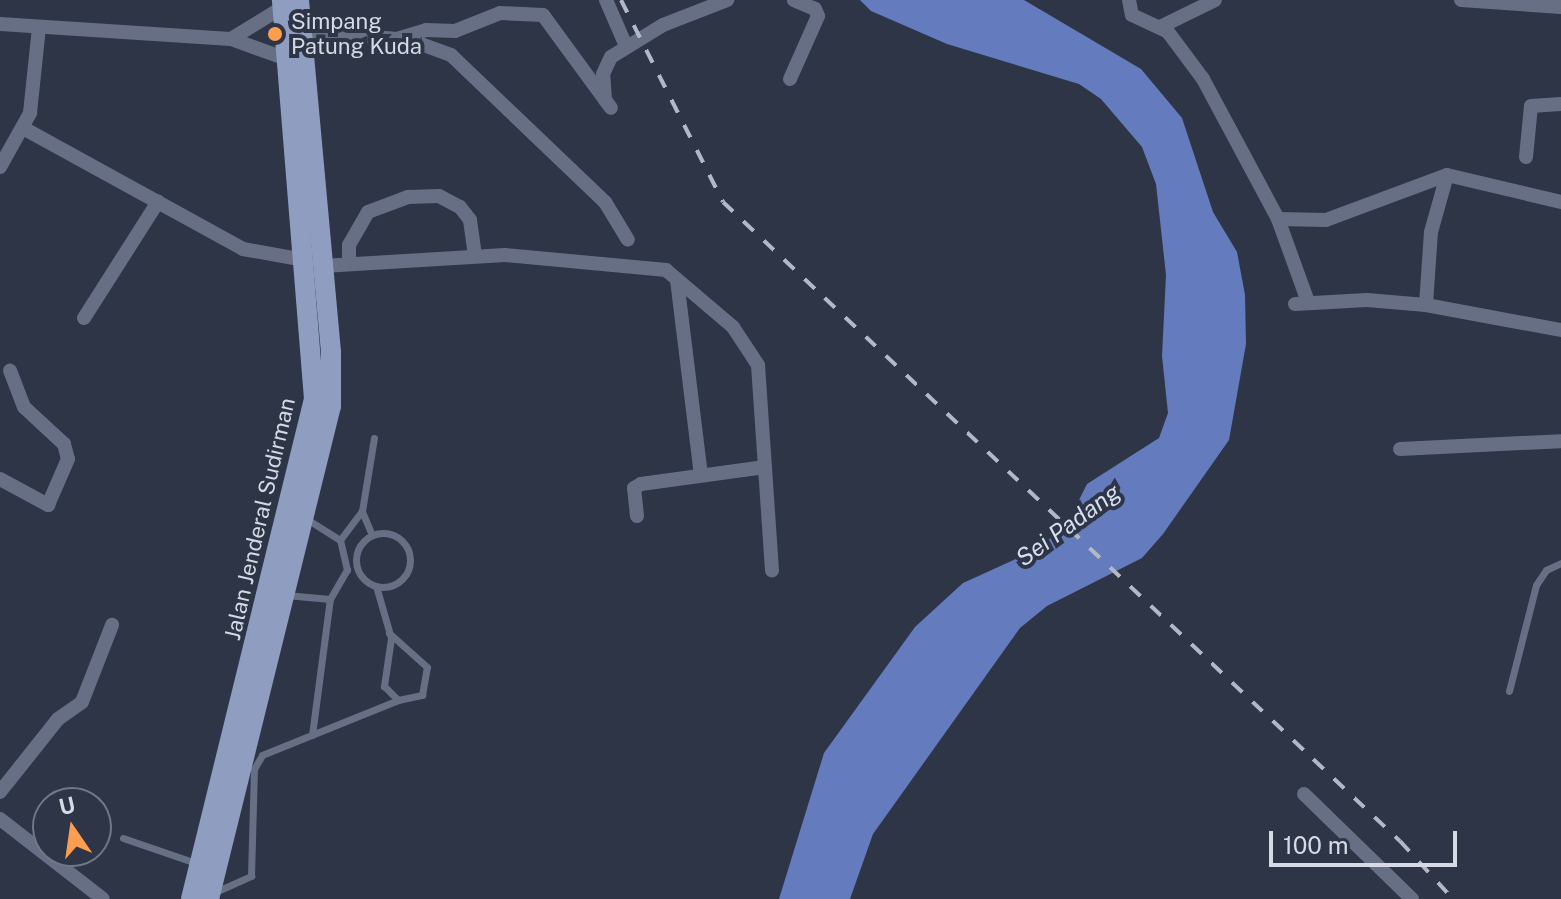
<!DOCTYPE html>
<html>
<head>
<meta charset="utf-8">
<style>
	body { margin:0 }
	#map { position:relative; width:1561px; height:899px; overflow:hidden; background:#2e3547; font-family:"Public Sans",sans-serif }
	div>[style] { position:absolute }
	.water>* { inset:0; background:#647bbe }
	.service>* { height:7px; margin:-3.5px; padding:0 3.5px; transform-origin:3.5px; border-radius:3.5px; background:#676f84 }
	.service>.ring { margin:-3.5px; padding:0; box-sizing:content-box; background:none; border:7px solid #676f84; border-radius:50% }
	.minor>* { height:14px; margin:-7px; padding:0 7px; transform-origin:7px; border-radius:7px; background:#676f84 }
	.primary>* { height:20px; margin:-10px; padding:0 10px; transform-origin:10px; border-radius:10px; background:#8f9dc1 }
	.rail>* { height:4px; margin-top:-2px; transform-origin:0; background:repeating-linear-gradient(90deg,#b3b8c6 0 14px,transparent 0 28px) }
	.dots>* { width:22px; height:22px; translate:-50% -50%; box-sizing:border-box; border:4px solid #2e3547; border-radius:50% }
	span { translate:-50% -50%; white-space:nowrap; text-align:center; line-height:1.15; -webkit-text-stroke:8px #2e3547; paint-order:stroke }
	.poi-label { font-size:22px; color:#d5dae6 }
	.left { translate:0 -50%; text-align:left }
	.street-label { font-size:22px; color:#d5dae6 }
	.water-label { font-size:24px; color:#d7def1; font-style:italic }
	.north { position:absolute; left:32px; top:787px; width:80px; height:80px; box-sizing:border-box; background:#2e3547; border:2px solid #717787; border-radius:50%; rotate:347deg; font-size:22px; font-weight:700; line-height:32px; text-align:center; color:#d5dae6 }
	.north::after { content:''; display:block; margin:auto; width:28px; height:36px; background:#fb9e50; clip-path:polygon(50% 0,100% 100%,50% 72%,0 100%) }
	.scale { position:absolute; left:1269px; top:831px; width:188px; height:36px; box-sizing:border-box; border:4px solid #d5dae6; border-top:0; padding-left:10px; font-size:24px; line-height:28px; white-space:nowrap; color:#d5dae6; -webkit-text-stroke:6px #2e3547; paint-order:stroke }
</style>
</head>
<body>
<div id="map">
	<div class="water">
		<i style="clip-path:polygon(860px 0,1024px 0,1141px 69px,1182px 118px,1213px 212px,1237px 252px,1245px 295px,1246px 344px,1229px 440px,1163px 534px,1142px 558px,1047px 606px,1020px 628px,873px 834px,850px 899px,779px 899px,824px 753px,915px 627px,963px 583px,1040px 548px,1069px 520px,1087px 484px,1159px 438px,1168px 413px,1162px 356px,1166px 275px,1156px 184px,1142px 147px,1101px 99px,1079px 84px,947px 44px,871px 11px)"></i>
	</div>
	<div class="service">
		<i class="ring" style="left:356px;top:533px;width:47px;height:47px"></i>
		<i style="left:372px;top:535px;width:26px;rotate:-113deg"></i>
		<i style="left:362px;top:511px;width:74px;rotate:-80.7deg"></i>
		<i style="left:340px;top:540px;width:36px;rotate:-53deg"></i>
		<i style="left:376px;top:586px;width:54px;rotate:73.9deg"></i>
		<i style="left:391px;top:638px;width:49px;rotate:98.3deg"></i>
		<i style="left:384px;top:686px;width:20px;rotate:45deg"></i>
		<i style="left:398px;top:700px;width:25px;rotate:-12deg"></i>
		<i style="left:422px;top:695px;width:28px;rotate:-80deg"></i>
		<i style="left:427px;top:667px;width:51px;rotate:-138.2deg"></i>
		<i style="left:286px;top:595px;width:44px;rotate:5.2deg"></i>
		<i style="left:330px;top:599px;width:34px;rotate:-60deg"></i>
		<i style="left:347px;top:570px;width:31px;rotate:-103deg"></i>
		<i style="left:340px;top:540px;width:41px;rotate:-147.8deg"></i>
		<i style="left:1509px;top:691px;width:109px;rotate:-75.7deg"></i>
		<i style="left:1536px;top:585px;width:18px;rotate:-56deg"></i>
		<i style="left:1546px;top:570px;width:17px;rotate:-25deg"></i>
		<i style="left:312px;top:735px;width:137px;rotate:-82.5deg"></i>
		<i style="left:123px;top:838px;width:77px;rotate:18.9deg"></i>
		<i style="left:213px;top:893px;width:42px;rotate:-24.1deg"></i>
		<i style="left:251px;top:876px;width:107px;rotate:-88.4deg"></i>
		<i style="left:254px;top:769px;width:16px;rotate:-60deg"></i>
		<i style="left:262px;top:755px;width:147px;rotate:-22deg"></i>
	</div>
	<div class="minor">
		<i style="left:606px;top:0;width:50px;rotate:66.5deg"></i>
		<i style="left:1129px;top:0;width:15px;rotate:79deg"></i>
		<i style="left:1132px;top:15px;width:40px;rotate:25deg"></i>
		<i style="left:1168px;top:32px;width:59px;rotate:53.3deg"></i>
		<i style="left:1203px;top:79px;width:159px;rotate:61.8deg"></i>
		<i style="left:1278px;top:219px;width:88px;rotate:70.1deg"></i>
		<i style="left:1461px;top:0;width:100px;rotate:4deg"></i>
		<i style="left:0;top:24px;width:231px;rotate:3.7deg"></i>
		<i style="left:231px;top:39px;width:68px;rotate:19.8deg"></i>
		<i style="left:1160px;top:27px;width:61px;rotate:-26.1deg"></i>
		<i style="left:302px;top:31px;width:108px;rotate:4.8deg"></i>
		<i style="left:410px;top:40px;width:44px;rotate:20.1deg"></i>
		<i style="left:451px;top:55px;width:213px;rotate:43.7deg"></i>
		<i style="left:605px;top:202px;width:44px;rotate:58.8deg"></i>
		<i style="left:400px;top:38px;width:27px;rotate:-17deg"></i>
		<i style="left:426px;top:30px;width:29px;rotate:2deg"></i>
		<i style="left:455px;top:31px;width:48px;rotate:-21.8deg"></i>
		<i style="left:500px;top:13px;width:43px;rotate:2.7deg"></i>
		<i style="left:543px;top:15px;width:115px;rotate:53.8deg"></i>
		<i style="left:231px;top:39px;width:67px;rotate:-31.6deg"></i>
		<i style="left:790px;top:79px;width:69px;rotate:-66deg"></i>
		<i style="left:818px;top:16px;width:8px;rotate:-113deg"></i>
		<i style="left:815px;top:9px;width:23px;rotate:-157deg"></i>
		<i style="left:605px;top:100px;width:26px;rotate:-94deg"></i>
		<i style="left:603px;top:74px;width:19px;rotate:-65deg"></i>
		<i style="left:611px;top:57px;width:61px;rotate:-31.6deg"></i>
		<i style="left:663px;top:25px;width:69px;rotate:-21.3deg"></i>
		<i style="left:23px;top:128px;width:251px;rotate:28.8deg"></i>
		<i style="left:243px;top:249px;width:63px;rotate:10.1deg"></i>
		<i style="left:1526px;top:157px;width:51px;rotate:-84.4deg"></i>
		<i style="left:1531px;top:106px;width:30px;rotate:-4deg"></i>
		<i style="left:0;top:167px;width:62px;rotate:-60.9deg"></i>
		<i style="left:30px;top:113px;width:86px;rotate:-84deg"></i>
		<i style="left:1278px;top:219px;width:48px;rotate:1.2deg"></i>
		<i style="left:1326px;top:220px;width:129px;rotate:-20.4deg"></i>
		<i style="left:1447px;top:175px;width:117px;rotate:13.3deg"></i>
		<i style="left:349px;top:264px;width:19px;rotate:-90deg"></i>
		<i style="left:349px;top:245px;width:38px;rotate:-60deg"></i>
		<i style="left:368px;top:212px;width:43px;rotate:-20.6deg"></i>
		<i style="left:408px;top:197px;width:31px;rotate:-2deg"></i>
		<i style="left:439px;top:196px;width:24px;rotate:28deg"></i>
		<i style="left:460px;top:207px;width:16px;rotate:52deg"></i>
		<i style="left:470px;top:220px;width:35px;rotate:82deg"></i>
		<i style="left:323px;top:266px;width:182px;rotate:-3.5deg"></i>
		<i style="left:505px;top:255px;width:162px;rotate:5.3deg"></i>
		<i style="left:666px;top:270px;width:88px;rotate:40.4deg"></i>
		<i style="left:733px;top:327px;width:45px;rotate:56.7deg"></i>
		<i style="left:758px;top:365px;width:206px;rotate:86.1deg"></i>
		<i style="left:677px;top:280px;width:197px;rotate:83deg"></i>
		<i style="left:1295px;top:304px;width:72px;rotate:-3.2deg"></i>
		<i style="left:1367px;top:300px;width:59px;rotate:4.8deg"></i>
		<i style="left:1426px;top:305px;width:73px;rotate:-86.1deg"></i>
		<i style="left:1431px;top:232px;width:59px;rotate:-74.3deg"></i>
		<i style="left:1426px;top:305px;width:137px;rotate:10.5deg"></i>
		<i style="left:84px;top:318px;width:138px;rotate:-57.5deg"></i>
		<i style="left:1400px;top:449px;width:161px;rotate:-2.8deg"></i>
		<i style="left:0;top:479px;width:55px;rotate:28.4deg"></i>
		<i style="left:48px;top:505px;width:50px;rotate:-66.5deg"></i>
		<i style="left:68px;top:459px;width:16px;rotate:-105deg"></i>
		<i style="left:64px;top:444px;width:54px;rotate:-137.2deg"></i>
		<i style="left:24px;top:407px;width:39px;rotate:-111deg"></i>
		<i style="left:637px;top:516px;width:28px;rotate:-96deg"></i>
		<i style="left:634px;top:488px;width:8px;rotate:-30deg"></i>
		<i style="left:641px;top:484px;width:125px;rotate:-7.8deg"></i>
		<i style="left:0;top:792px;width:93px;rotate:-51.5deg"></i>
		<i style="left:58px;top:719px;width:29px;rotate:-35deg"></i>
		<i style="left:82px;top:702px;width:83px;rotate:-68.7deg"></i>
		<i style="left:1304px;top:794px;width:151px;rotate:44.2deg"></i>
		<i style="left:0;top:819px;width:130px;rotate:37.8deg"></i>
	</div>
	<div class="primary">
		<i style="left:191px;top:899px;width:515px;rotate:-76.18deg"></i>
		<i style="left:314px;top:399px;width:400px;rotate:-94.6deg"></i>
		<i style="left:209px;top:899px;width:508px;rotate:-76.1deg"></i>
		<i style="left:331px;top:406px;width:54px;rotate:-90deg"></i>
		<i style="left:331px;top:352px;width:353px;rotate:-95.2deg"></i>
	</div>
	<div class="rail">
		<i style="left:621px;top:0;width:226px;rotate:63.2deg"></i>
		<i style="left:723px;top:202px;width:931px;rotate:43.35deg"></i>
		<i style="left:1400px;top:841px;width:79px;rotate:47.6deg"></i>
	</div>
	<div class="dots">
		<i style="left:275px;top:34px;background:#fb9e50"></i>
	</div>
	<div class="poi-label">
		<span class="left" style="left:291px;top:34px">Simpang<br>Patung Kuda</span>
	</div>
	<div class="street-label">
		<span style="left:260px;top:519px;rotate:-77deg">Jalan Jenderal Sudirman</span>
	</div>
	<div class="water-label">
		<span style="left:1068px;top:525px;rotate:-36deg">Sei Padang</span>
	</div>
	<div class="north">U</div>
	<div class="scale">100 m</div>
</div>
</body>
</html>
